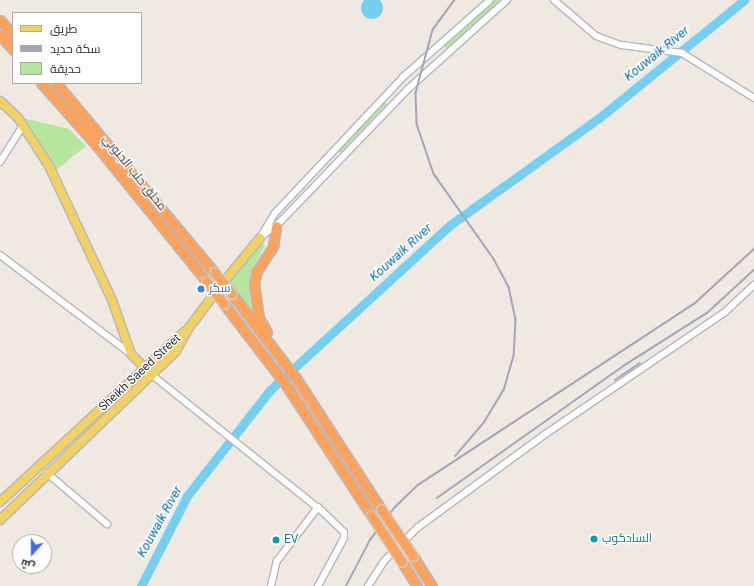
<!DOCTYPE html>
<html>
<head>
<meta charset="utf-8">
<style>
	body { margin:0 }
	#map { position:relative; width:754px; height:586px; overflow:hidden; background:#efe9e1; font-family:Roboto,Cairo,sans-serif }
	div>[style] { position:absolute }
	.green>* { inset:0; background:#b6e59e }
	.water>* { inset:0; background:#75cff0 }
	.round { border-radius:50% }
	.river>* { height:9px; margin:-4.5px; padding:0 4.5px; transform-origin:4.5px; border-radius:4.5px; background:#75cff0 }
	.major-tunnel>* { height:8px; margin-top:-4px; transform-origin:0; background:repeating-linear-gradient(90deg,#c8c4bd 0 8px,transparent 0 12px) }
	.roads { filter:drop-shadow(1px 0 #b4b7c1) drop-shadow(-1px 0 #b4b7c1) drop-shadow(0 1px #b4b7c1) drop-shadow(0 -1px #b4b7c1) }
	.minor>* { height:6px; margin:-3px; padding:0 3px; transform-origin:3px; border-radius:3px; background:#fff }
	.major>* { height:8px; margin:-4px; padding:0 4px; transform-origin:4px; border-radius:4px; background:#f2d163 }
	.highway>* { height:9px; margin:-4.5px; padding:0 4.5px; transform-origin:4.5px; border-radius:4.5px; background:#ffa35c }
	.rail>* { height:1.5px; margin:-0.75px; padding:0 0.75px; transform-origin:0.75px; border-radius:0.75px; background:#a3a6b8 }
	.bridges { filter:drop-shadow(1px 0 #c9c9c9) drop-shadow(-1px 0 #c9c9c9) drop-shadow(0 1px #c9c9c9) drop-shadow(0 -1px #c9c9c9) }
	.highway-bridge>* { height:9px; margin:-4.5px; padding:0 4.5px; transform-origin:4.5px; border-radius:4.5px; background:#ffa35c }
	.dots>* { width:11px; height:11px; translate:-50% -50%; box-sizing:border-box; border:2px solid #fff; border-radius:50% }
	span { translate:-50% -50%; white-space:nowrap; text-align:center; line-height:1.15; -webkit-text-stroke:3px #fff; paint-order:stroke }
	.street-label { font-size:12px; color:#2e2e2e }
	.shop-label { font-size:12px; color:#366cbe }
	.left { translate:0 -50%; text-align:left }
	.culture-label { font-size:12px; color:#0d838f }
	.water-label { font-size:13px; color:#0d6fa3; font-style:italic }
	.legend { position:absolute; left:12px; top:12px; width:130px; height:72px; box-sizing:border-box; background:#fff; border:1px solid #ababab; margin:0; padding:5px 7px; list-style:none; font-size:12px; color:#2e2e2e }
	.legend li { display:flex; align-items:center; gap:8px; height:20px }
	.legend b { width:20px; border:1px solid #ababab }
	.north { position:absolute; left:12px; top:534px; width:40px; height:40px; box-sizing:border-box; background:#fff; border:1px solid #ababab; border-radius:50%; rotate:201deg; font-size:11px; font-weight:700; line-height:16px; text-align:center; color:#2e2e2e }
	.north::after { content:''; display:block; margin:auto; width:14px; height:18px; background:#4264fb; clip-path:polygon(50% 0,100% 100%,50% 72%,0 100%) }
</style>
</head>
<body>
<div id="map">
	<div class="green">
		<i style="clip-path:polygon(495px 0,503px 0,447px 49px,443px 45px)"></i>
		<i style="clip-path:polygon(383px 101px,387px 104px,340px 153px,337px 150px)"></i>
		<i style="clip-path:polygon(22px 118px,69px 129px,86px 146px,55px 171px)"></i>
		<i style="clip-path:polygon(262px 243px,265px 245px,254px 266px,251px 284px,256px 320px,229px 283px)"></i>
	</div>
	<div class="water">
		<i class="round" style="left:361px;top:-3px;width:22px;height:22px"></i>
	</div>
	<div class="river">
		<i style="left:141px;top:586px;width:101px;rotate:-62.9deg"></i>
		<i style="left:187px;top:496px;width:135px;rotate:-51.9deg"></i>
		<i style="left:270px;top:390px;width:244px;rotate:-42.5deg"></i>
		<i style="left:450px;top:225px;width:183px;rotate:-35.7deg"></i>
		<i style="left:599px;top:118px;width:187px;rotate:-39.1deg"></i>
	</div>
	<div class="major-tunnel">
		<i style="left:210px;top:300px;width:27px;rotate:-51deg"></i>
	</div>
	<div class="roads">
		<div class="minor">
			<i style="left:554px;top:0;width:55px;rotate:40.6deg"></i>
			<i style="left:596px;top:36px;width:27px;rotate:20deg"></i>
			<i style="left:621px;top:45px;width:62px;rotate:7.5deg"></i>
			<i style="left:682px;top:53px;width:85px;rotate:32deg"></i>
			<i style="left:0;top:162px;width:41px;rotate:-57.8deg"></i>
			<i style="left:260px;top:238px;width:27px;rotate:-39deg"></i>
			<i style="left:281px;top:221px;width:183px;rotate:-46.1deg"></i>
			<i style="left:408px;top:89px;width:133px;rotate:-42deg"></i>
			<i style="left:260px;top:238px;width:29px;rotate:-59deg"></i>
			<i style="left:275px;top:213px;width:187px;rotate:-46.7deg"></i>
			<i style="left:403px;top:77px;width:116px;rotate:-41.5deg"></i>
			<i style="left:0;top:255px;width:164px;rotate:37.1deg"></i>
			<i style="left:152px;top:375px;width:218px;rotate:38.7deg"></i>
			<i style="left:322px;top:511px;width:30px;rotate:44deg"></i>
			<i style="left:344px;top:532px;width:6px;rotate:90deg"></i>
			<i style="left:344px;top:538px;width:55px;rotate:118.4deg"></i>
			<i style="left:47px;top:473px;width:79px;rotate:40.4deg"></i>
			<i style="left:271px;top:586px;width:26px;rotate:-77deg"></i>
			<i style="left:277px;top:561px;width:68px;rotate:-52.8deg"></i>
			<i style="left:368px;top:586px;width:30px;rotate:-57deg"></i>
			<i style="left:384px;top:561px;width:47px;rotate:-45deg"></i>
			<i style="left:417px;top:528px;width:157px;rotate:-36.2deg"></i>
			<i style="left:544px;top:435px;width:219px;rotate:-34.2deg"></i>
			<i style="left:725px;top:312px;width:40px;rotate:-43deg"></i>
		</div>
		<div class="major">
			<i style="left:0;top:101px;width:25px;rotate:43deg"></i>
			<i style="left:18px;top:118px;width:57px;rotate:57.1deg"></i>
			<i style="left:49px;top:166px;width:148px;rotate:64.8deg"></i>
			<i style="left:112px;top:300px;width:57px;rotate:70.6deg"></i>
			<i style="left:131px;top:354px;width:30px;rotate:45deg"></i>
			<i style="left:227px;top:278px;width:52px;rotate:-50.5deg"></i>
			<i style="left:0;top:502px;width:251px;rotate:-42.7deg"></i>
			<i style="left:0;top:520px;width:244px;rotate:-43.8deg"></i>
			<i style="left:176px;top:351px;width:25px;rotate:-61deg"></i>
			<i style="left:188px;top:329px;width:36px;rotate:-53deg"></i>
		</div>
		<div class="highway">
			<i style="left:0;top:20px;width:20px;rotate:49deg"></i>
			<i style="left:0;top:35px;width:20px;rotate:49deg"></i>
			<i style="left:41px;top:83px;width:83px;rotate:48.4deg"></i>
			<i style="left:96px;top:145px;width:175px;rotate:51deg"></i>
			<i style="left:56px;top:83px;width:246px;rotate:50.1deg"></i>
			<i style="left:232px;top:294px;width:106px;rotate:52.7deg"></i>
			<i style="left:296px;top:378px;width:156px;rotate:57deg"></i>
			<i style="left:224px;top:304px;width:102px;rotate:52.6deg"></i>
			<i style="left:286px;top:385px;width:155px;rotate:56.8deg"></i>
			<i style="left:267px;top:332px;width:16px;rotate:-120deg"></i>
			<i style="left:259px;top:318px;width:34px;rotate:-98deg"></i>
			<i style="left:254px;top:284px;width:13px;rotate:-77deg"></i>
			<i style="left:257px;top:271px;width:30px;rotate:-57deg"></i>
			<i style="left:273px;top:246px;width:20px;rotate:-81deg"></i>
			<i style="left:413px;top:556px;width:36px;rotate:58deg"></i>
			<i style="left:402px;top:562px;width:28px;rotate:58deg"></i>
		</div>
	</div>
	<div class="rail">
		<i style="left:455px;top:0;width:37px;rotate:126deg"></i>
		<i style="left:433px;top:30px;width:65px;rotate:105.1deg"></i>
		<i style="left:416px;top:93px;width:31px;rotate:88deg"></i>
		<i style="left:417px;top:124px;width:53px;rotate:71.2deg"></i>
		<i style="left:434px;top:174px;width:104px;rotate:54.8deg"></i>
		<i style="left:494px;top:259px;width:32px;rotate:62deg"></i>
		<i style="left:509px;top:287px;width:34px;rotate:78deg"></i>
		<i style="left:516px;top:320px;width:36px;rotate:93deg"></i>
		<i style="left:514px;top:356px;width:35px;rotate:106deg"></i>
		<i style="left:504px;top:390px;width:37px;rotate:121deg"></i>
		<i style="left:485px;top:422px;width:45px;rotate:130.5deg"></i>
		<i style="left:615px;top:380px;width:30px;rotate:-34deg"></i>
		<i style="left:437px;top:498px;width:230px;rotate:-35.3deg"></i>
		<i style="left:625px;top:365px;width:97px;rotate:-32.4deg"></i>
		<i style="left:707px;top:313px;width:64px;rotate:-42.5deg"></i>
		<i style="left:346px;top:586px;width:52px;rotate:-62.4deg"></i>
		<i style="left:370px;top:540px;width:41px;rotate:-52.9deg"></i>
		<i style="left:395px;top:507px;width:32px;rotate:-44deg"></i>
		<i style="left:418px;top:485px;width:331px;rotate:-33.3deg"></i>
		<i style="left:695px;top:303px;width:80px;rotate:-42.5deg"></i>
	</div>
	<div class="bridges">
		<div class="highway-bridge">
			<i style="left:214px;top:272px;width:28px;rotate:51deg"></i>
			<i style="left:206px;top:281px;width:29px;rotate:52deg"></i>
			<i style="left:381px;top:509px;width:57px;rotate:55.8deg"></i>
			<i style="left:371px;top:515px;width:56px;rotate:56.6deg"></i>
		</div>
	</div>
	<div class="dots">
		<i style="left:201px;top:289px;background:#3f7fe0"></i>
		<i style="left:594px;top:539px;background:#0f9aa8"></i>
		<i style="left:276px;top:540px;background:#0f9aa8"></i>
	</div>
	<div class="street-label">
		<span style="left:134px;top:173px;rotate:51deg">محلق حلب الجنوبي</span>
		<span style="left:140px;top:373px;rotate:-43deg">Sheikh Saeed Street</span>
	</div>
	<div class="shop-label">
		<span class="left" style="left:209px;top:289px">سكر</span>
	</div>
	<div class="culture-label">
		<span class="left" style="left:602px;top:539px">السادكوب</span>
		<span class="left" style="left:284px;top:540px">EV</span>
	</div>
	<div class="water-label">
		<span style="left:657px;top:54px;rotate:-39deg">Kouwaik River</span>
		<span style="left:401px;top:253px;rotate:-42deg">Kouwaik River</span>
		<span style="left:160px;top:522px;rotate:-61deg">Kouwaik River</span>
	</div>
	<ul class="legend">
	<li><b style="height:5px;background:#f2d163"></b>طريق</li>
	<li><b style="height:5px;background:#a3a6b8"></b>سكة حديد</li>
	<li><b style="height:11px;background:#b6e59e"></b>حديقة</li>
	</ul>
	<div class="north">ش</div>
</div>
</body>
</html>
